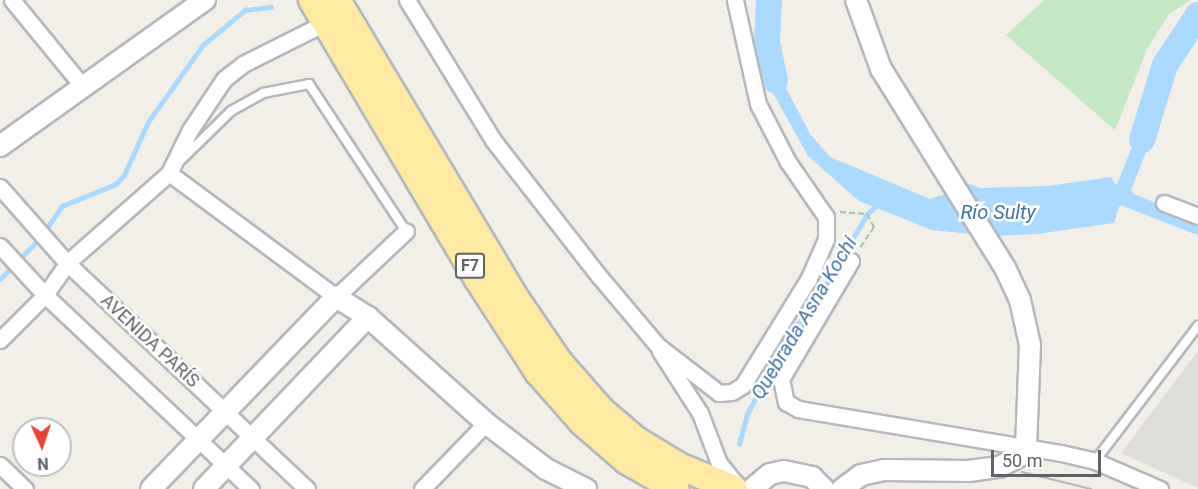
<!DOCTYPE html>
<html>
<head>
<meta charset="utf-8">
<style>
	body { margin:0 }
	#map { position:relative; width:1198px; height:489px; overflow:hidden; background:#f1efe8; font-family:Roboto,sans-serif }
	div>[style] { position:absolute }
	.industrial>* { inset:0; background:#e0deda }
	.green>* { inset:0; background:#c5e8c5 }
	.water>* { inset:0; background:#aadaff }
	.stream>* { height:4.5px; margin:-2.25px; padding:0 2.25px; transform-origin:2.25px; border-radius:2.25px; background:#aadaff }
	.canal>* { height:15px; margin:-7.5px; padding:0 7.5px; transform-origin:7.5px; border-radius:7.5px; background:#aadaff }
	.river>* { height:26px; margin:-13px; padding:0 13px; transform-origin:13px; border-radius:13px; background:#aadaff }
	.path>* { height:2px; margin-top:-1px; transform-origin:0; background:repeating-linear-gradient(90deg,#9cc7a9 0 6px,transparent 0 9px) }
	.roads { filter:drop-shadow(2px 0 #b5b8bc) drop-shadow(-2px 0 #b5b8bc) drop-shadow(0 2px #b5b8bc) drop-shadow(0 -2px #b5b8bc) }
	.service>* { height:8px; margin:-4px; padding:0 4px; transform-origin:4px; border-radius:4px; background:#fff }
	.minor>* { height:15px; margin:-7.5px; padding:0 7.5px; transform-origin:7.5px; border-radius:7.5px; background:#fff }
	.tertiary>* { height:20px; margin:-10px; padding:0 10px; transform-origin:10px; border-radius:10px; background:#fff }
	.trunk>* { height:26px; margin:-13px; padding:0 13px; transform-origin:13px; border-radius:13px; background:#feeaa1 }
	.tram>* { height:1.5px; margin:-0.75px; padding:0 0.75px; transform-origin:0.75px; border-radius:0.75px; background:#b6b7b8 }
	span { translate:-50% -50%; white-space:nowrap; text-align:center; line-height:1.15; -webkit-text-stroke:5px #fff; paint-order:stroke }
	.shield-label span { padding:2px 4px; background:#fff; border:2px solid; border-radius:4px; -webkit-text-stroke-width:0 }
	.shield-label { font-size:16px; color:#5f6368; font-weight:700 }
	.street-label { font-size:18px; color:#5f6368 }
	.water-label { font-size:20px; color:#4174aa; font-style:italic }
	.north { position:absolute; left:12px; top:417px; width:60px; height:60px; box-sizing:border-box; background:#fff; border:2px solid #bfc1c3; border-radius:50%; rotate:177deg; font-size:16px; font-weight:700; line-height:24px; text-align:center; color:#5f6368 }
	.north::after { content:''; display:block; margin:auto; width:21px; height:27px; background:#ea4335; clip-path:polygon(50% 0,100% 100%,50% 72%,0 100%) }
	.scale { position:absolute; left:991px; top:450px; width:110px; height:27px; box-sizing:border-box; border:3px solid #5f6368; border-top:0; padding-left:8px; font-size:18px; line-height:21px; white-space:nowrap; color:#5f6368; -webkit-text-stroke:4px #fff; paint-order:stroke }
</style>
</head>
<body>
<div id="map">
	<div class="industrial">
		<i style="clip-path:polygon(1198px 351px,1198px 488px,1121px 453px)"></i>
	</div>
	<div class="green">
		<i style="clip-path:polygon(1044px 0,1191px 0,1169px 14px,1147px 49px,1115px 130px,1006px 35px)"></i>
	</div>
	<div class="water">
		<i style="clip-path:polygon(781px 44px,786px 88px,810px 134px,830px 157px,930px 199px,955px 191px,964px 182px,980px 188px,1047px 186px,1111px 177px,1114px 183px,1133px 191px,1132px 199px,1119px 207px,1114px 223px,1037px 234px,989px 236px,932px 230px,859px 201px,808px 156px,773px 93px,759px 47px)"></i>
	</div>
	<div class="stream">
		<i style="left:45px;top:231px;width:30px;rotate:-56deg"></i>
		<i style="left:62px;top:206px;width:58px;rotate:-22.2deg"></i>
		<i style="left:116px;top:184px;width:12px;rotate:-48deg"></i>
		<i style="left:124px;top:175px;width:58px;rotate:-65.6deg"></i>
		<i style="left:148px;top:122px;width:95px;rotate:-54.5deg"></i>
		<i style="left:203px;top:45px;width:55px;rotate:-39.8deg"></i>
		<i style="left:245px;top:10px;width:26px;rotate:-7deg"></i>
		<i style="left:0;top:279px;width:57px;rotate:-45.7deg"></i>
		<i style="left:739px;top:444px;width:31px;rotate:-75deg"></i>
		<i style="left:747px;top:414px;width:86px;rotate:-62.2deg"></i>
		<i style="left:787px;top:338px;width:51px;rotate:-52.2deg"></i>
		<i style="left:818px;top:298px;width:97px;rotate:-59.7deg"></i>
		<i style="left:867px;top:214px;width:13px;rotate:-42deg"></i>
	</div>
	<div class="canal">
		<i style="left:1123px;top:188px;width:52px;rotate:-68.4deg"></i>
		<i style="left:1119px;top:196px;width:85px;rotate:21.4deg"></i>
	</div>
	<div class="river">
		<i style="left:769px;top:0;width:43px;rotate:92.7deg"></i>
		<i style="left:767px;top:43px;width:38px;rotate:78deg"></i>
		<i style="left:1142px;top:140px;width:78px;rotate:-73deg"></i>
		<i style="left:1165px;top:65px;width:60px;rotate:-56.6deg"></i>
	</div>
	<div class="path">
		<i style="left:840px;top:212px;width:27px;rotate:4deg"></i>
		<i style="left:867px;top:214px;width:15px;rotate:62deg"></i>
		<i style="left:874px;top:227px;width:27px;rotate:124deg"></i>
	</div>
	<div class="roads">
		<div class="service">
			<i style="left:180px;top:161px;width:71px;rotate:-44.4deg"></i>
			<i style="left:231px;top:111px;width:37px;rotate:-29deg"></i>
			<i style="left:263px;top:93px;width:47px;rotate:-11.1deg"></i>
			<i style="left:309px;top:84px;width:176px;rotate:56.6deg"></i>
			<i style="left:1095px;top:461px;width:170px;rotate:-52.7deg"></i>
		</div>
		<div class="minor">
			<i style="left:12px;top:0;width:114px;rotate:50.7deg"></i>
			<i style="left:407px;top:0;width:164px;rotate:58.4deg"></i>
			<i style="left:493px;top:140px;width:172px;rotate:52.1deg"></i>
			<i style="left:599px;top:276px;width:92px;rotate:49.9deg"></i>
			<i style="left:658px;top:346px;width:77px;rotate:37.6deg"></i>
			<i style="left:719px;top:393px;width:13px;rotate:-4deg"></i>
			<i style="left:732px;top:392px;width:13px;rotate:-32deg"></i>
			<i style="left:743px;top:385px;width:126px;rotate:-58.3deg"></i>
			<i style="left:809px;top:278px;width:43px;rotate:-66.4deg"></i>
			<i style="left:826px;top:239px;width:22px;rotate:-90deg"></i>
			<i style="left:826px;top:217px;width:67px;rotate:-124.6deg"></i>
			<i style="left:788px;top:162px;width:65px;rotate:-117.3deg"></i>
			<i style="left:758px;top:104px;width:107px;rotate:-102.5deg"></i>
			<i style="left:169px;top:173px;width:208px;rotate:36.6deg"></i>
			<i style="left:336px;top:297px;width:96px;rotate:-43.3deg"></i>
			<i style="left:0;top:187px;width:101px;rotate:48.6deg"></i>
			<i style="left:67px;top:263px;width:330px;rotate:43.3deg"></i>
			<i style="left:1164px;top:203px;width:36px;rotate:21deg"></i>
			<i style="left:0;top:246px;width:67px;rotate:47.4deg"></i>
			<i style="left:45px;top:295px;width:283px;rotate:43.3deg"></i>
			<i style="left:851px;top:261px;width:137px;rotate:120.7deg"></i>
			<i style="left:781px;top:379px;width:24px;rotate:78deg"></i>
			<i style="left:786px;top:402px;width:14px;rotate:30deg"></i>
			<i style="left:798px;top:409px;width:267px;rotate:9.5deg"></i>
			<i style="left:1061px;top:453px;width:35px;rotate:13deg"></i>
			<i style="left:1095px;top:461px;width:71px;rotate:23.3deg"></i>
			<i style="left:0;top:340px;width:64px;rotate:-45deg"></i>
			<i style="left:45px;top:295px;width:39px;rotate:-55deg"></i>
			<i style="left:67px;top:263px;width:136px;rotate:-41.4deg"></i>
			<i style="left:169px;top:173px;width:48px;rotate:-64deg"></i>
			<i style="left:190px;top:130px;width:61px;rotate:-56.3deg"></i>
			<i style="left:224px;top:79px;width:24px;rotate:-38deg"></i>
			<i style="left:243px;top:64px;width:92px;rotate:-26.6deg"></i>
			<i style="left:660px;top:351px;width:74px;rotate:57.2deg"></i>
			<i style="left:700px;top:413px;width:53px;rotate:69.2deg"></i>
			<i style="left:719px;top:463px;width:28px;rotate:51deg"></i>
			<i style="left:0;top:465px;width:35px;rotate:44deg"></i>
			<i style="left:422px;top:489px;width:92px;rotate:-45.9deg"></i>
		</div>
		<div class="tertiary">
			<i style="left:0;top:146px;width:252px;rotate:-35.5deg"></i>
			<i style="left:151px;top:489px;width:267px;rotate:-46.1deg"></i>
			<i style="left:336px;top:297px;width:38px;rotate:32deg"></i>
			<i style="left:368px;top:317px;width:159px;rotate:41.9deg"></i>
			<i style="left:486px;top:423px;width:76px;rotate:37.5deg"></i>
			<i style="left:546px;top:469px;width:45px;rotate:26.6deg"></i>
			<i style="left:204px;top:489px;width:238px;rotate:-46.4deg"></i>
			<i style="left:752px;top:489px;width:23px;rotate:-40deg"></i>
			<i style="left:770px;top:474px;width:14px;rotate:-12deg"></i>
			<i style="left:784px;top:471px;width:29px;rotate:12deg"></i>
			<i style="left:812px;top:477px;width:17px;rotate:45deg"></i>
			<i style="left:842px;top:489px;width:24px;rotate:-36deg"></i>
			<i style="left:861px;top:475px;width:24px;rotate:-12deg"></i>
			<i style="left:884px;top:470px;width:85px;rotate:0.7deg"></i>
			<i style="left:969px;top:471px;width:30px;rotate:-8deg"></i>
			<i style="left:999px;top:467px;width:24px;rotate:-28deg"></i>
			<i style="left:1020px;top:456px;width:10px;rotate:-53deg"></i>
			<i style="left:1026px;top:448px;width:103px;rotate:-87.8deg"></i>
			<i style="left:1030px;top:345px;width:46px;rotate:-102.5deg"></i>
			<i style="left:1020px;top:300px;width:35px;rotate:-115deg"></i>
			<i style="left:1005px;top:268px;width:234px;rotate:-121.9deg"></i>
			<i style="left:881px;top:69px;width:73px;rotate:-109.9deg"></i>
		</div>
		<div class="trunk">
			<i style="left:312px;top:0;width:323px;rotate:59.3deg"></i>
			<i style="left:477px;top:278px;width:112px;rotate:57deg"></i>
			<i style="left:538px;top:372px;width:68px;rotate:48.6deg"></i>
			<i style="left:583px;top:423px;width:58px;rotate:40.8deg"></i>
			<i style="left:627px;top:461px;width:56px;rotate:29.7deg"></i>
			<i style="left:337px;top:0;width:345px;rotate:59.1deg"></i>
			<i style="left:514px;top:296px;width:80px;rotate:55.7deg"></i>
			<i style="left:559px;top:362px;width:64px;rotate:48.8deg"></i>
			<i style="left:601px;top:410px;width:46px;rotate:40.6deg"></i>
			<i style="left:636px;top:440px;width:52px;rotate:31deg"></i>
			<i style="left:681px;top:467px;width:57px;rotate:22.5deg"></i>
		</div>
	</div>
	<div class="tram">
		<i style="left:1022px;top:472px;width:71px;rotate:13.8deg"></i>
	</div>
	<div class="shield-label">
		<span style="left:470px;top:266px">F7</span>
	</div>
	<div class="street-label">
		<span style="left:150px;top:341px;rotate:43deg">AVENIDA PARÍS</span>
	</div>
	<div class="water-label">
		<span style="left:998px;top:212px">Río Sulty</span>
		<span style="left:804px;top:318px;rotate:-59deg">Quebrada Asna Kochi</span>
	</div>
	<div class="north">N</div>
	<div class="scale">50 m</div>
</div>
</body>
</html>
